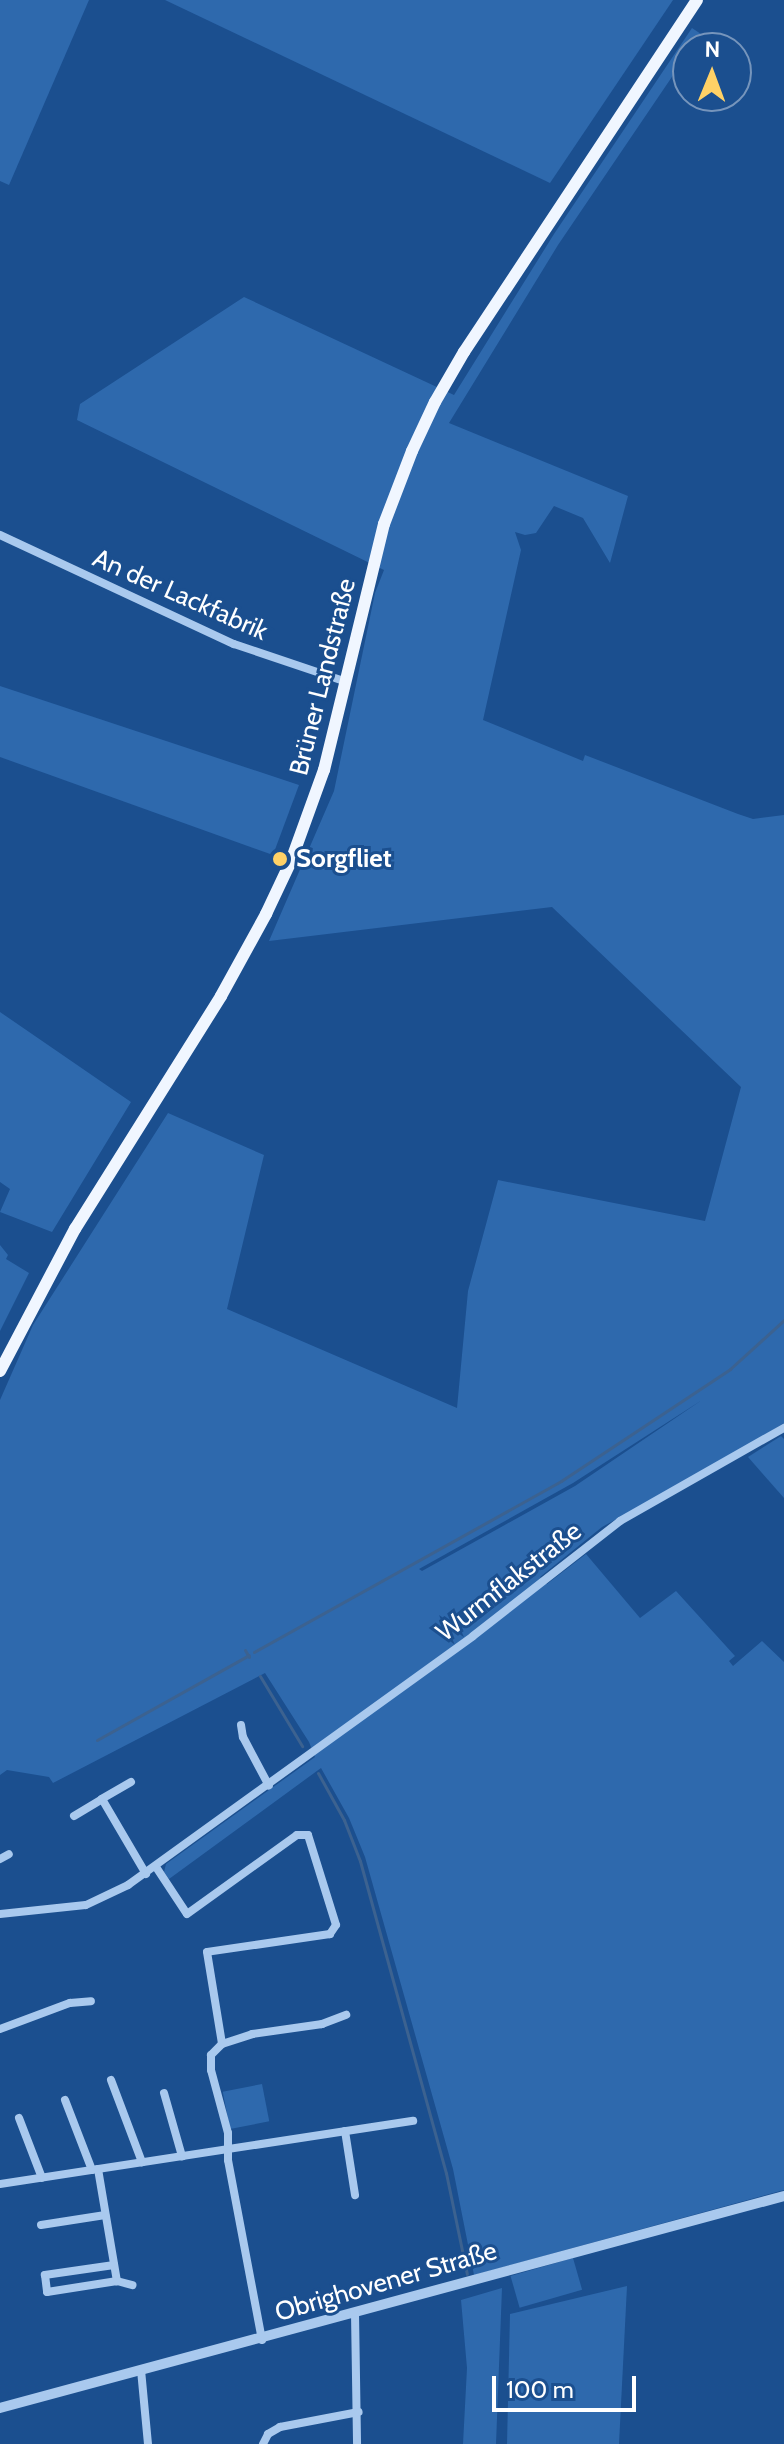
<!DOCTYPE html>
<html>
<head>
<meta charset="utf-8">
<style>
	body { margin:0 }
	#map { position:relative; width:784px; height:2444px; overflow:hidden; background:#1b4f8f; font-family:Cabin,sans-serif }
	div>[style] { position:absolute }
	.green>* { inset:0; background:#2e69ad; transform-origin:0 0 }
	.stream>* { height:3px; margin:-1.5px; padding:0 1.5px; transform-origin:1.5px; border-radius:1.5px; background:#3c6290 }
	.minor>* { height:8px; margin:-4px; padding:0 4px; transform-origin:4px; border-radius:4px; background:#a9c9ee }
	.tertiary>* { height:10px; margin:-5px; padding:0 5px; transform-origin:5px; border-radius:5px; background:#a9c9ee }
	.primary>* { height:12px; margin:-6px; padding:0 6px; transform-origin:6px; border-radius:6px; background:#f0f6ff }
	.dots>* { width:22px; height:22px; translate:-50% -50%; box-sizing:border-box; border:4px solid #1b4f8f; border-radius:50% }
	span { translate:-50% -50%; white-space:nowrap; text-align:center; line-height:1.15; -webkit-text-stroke:6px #1b4f8f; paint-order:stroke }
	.street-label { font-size:26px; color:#fff }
	.poi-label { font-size:26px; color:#fff; font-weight:700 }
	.left { translate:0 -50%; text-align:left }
	.north { position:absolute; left:672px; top:32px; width:80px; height:80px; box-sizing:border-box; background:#1b4f8f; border:2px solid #7695bc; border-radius:50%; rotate:1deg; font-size:22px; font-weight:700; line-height:32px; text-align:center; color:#fff }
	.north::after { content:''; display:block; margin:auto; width:28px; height:36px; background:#ffd166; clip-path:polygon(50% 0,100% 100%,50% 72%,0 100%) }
	.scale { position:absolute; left:492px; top:2376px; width:144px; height:36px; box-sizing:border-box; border:4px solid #fff; border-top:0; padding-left:10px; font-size:24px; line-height:28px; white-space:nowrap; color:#fff; -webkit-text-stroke:6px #1b4f8f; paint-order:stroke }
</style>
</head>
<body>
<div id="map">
	<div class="green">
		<i style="clip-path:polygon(0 0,89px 0,9px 185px,0 181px)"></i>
		<i style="clip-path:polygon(165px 0,673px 0,550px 183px)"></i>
		<i style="clip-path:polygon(evenodd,692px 28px,701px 34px,558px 245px,449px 423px,628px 496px,610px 563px,583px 518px,554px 506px,536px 533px,525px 535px,515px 532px,521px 550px,483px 720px,583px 761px,585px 755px,738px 814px,753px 819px,784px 815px,784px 1423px,730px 1457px,602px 1527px,540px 1577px,547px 1584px,586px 1554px,640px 1618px,676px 1591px,735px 1656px,729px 1661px,733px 1666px,762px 1641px,784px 1662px,784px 2190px,474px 2275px,453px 2169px,365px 1857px,349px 1818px,321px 1768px,169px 1879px,164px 1872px,166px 1864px,315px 1757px,309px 1742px,265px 1673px,53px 1783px,49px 1777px,7px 1770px,0 1775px,0 1400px,33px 1325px,168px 1113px,264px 1155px,227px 1309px,457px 1408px,468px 1291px,498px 1180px,705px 1221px,741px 1087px,552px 907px,269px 941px,334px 791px,375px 593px,384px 570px,77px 420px,80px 404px,244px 297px,454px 395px,554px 234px,692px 28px,702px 1400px,575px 1486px,422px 1571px,419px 1569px,573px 1483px,702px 1400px)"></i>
		<i style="clip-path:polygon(0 686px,299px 785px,273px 855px,0 757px)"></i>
		<i style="clip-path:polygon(0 1012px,131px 1102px,52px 1232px,0 1212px,10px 1189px,0 1182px)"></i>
		<i style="clip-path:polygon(0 1245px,8px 1255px,6px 1259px,29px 1273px,0 1331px)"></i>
		<i style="clip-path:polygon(781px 1436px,784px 1439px,784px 1498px,748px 1457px)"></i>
		<i style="left:262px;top:2084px;width:38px;height:40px;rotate:79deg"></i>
		<i style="left:573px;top:2258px;width:33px;height:65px;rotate:74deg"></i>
		<i style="clip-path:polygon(627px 2286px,619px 2444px,507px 2444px,510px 2314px)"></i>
		<i style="clip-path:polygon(502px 2288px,496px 2444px,463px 2444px,467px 2368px,461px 2300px)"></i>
	</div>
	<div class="stream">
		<i style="left:245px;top:1650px;width:8px;rotate:60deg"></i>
		<i style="left:254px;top:1652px;width:351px;rotate:-29.1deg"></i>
		<i style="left:561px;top:1481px;width:203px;rotate:-33.5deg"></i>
		<i style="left:730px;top:1369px;width:73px;rotate:-42.2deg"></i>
		<i style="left:260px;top:1676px;width:82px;rotate:59deg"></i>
		<i style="left:97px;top:1740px;width:174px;rotate:-29.2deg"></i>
		<i style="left:318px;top:1773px;width:54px;rotate:61deg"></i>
		<i style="left:344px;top:1820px;width:44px;rotate:68.7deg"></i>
		<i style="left:360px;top:1861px;width:324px;rotate:74.6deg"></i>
		<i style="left:446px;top:2173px;width:103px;rotate:78.3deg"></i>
	</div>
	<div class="minor">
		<i style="left:0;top:535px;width:258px;rotate:25deg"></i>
		<i style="left:234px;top:644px;width:119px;rotate:18.6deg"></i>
		<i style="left:241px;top:1725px;width:12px;rotate:81deg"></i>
		<i style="left:243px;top:1737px;width:55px;rotate:62deg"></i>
		<i style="left:131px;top:1782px;width:34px;rotate:150deg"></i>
		<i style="left:102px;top:1799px;width:87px;rotate:59.6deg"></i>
		<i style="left:74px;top:1816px;width:33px;rotate:-31deg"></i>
		<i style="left:0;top:1859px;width:10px;rotate:-29deg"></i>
		<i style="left:156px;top:1867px;width:56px;rotate:56.6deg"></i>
		<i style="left:187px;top:1914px;width:135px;rotate:-35.7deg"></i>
		<i style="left:297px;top:1835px;width:11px"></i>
		<i style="left:308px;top:1835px;width:94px;rotate:72.7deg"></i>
		<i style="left:336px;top:1925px;width:11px;rotate:124deg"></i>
		<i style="left:330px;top:1934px;width:124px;rotate:171.7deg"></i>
		<i style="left:207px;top:1952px;width:93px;rotate:80.7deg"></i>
		<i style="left:0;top:1914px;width:86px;rotate:-6deg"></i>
		<i style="left:86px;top:1905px;width:47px;rotate:-25.5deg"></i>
		<i style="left:128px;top:1885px;width:425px;rotate:-35.8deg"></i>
		<i style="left:473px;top:1636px;width:187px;rotate:-38deg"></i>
		<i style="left:620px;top:1521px;width:189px;rotate:-29.6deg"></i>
		<i style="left:0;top:2029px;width:75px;rotate:-20.4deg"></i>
		<i style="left:70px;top:2003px;width:21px;rotate:-5deg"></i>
		<i style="left:111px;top:2080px;width:88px;rotate:69.3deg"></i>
		<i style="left:164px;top:2093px;width:66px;rotate:74.1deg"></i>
		<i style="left:65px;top:2100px;width:75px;rotate:68.9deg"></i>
		<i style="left:19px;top:2118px;width:64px;rotate:69deg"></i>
		<i style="left:345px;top:2131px;width:65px;rotate:81.1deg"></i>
		<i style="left:98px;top:2169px;width:114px;rotate:80.4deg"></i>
		<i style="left:0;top:2184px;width:418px;rotate:-8.7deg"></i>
		<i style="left:41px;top:2225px;width:65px;rotate:-8.9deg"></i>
		<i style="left:114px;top:2265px;width:70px;rotate:171.8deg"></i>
		<i style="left:45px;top:2275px;width:17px;rotate:83deg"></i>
		<i style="left:47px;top:2292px;width:71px;rotate:-8.9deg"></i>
		<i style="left:117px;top:2281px;width:16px;rotate:15deg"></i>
		<i style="left:355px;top:2313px;width:131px;rotate:89.1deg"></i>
		<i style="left:262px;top:2340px;width:183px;rotate:-100.7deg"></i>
		<i style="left:228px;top:2160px;width:27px;rotate:-90deg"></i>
		<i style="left:228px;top:2133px;width:65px;rotate:-105.1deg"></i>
		<i style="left:211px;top:2070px;width:15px;rotate:-90deg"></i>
		<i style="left:211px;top:2055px;width:16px;rotate:-45deg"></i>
		<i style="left:222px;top:2044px;width:32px;rotate:-18deg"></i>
		<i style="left:252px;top:2034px;width:71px;rotate:-8.1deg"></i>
		<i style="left:322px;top:2024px;width:26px;rotate:-21deg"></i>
		<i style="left:141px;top:2370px;width:74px;rotate:84.6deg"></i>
		<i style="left:263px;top:2444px;width:11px;rotate:-63deg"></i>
		<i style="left:268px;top:2434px;width:14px;rotate:-30deg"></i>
		<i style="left:280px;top:2427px;width:80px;rotate:-10.8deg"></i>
	</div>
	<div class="tertiary">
		<i style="left:0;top:2408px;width:812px;rotate:-15.13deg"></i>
	</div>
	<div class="primary">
		<i style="left:0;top:1371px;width:161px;rotate:-62.2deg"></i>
		<i style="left:75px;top:1229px;width:275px;rotate:-57.9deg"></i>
		<i style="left:221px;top:996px;width:94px;rotate:-61.2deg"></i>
		<i style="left:266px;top:914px;width:59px;rotate:-64.7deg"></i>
		<i style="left:291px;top:861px;width:97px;rotate:-70.1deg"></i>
		<i style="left:324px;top:770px;width:253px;rotate:-76.3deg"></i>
		<i style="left:384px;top:524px;width:78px;rotate:-69deg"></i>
		<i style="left:412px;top:451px;width:54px;rotate:-64.9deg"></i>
		<i style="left:435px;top:402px;width:58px;rotate:-59.9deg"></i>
		<i style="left:464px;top:352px;width:422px;rotate:-56.5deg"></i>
	</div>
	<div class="dots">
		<i style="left:280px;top:859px;background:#ffd166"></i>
	</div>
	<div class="street-label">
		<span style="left:180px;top:595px;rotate:24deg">An der Lackfabrik</span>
		<span style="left:323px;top:677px;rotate:-76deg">Brüner Landstraße</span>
		<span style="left:509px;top:1582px;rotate:-38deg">Wurmflakstraße</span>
		<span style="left:386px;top:2282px;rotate:-16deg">Obrighovener Straße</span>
	</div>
	<div class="poi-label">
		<span class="left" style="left:296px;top:859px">Sorgfliet</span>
	</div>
	<div class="north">N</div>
	<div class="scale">100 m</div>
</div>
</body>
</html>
